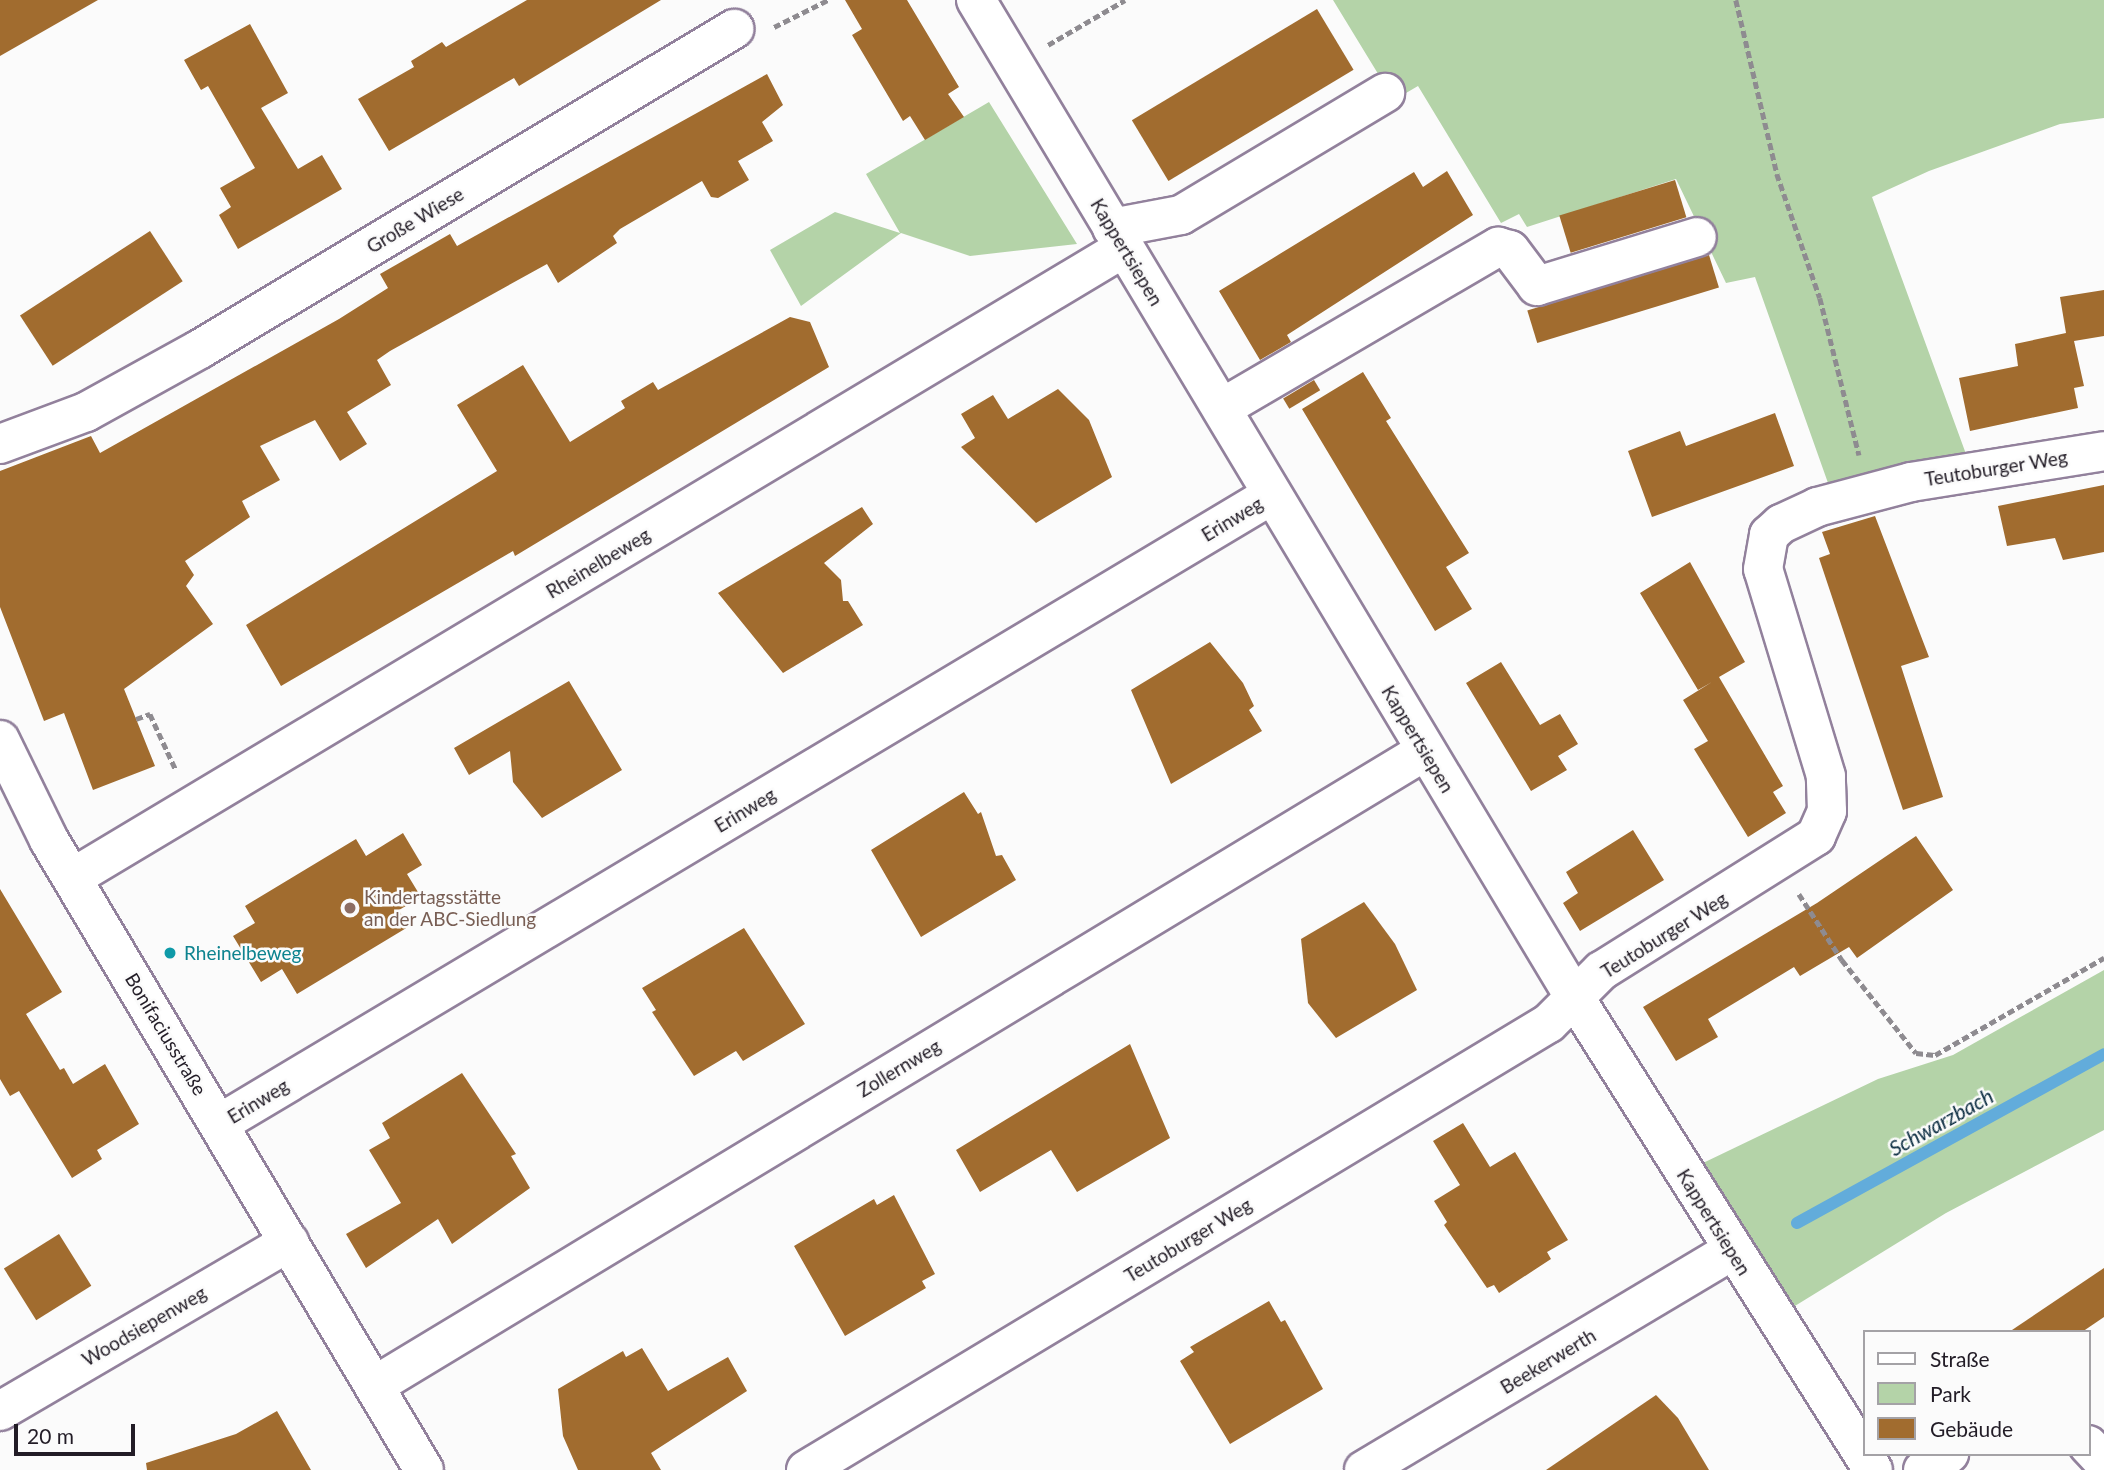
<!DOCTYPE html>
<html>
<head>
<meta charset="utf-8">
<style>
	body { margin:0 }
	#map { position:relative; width:2104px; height:1470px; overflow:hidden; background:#fbfbfb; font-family:Lato,sans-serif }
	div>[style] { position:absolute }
	.green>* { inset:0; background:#b4d3a8 }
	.stream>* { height:12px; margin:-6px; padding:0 6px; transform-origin:6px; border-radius:6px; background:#62acdb }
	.building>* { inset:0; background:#a16c2f; transform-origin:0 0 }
	.path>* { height:4.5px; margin-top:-2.25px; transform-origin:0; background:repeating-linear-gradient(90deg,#8e8b90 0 7px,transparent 0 10.5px) }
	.roads { filter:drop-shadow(2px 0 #92819c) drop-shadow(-2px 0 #92819c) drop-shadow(0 2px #92819c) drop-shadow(0 -2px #92819c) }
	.minor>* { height:38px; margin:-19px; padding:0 19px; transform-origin:19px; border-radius:19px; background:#fff }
	.dots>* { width:19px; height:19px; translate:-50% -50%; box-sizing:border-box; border:4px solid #fbfbfb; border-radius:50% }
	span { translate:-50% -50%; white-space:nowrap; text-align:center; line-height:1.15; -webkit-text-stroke:5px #fbfbfb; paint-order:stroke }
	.street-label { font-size:19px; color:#221c26 }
	.education-label { font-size:19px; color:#785e54 }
	.left { translate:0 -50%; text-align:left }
	.culture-label { font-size:19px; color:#0d838f }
	.water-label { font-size:21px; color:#0d2e42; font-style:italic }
	.legend { position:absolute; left:1863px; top:1330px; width:228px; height:126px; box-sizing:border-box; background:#fbfbfb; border:2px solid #a4a2a6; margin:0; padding:9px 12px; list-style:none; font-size:21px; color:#221c26 }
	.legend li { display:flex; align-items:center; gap:14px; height:35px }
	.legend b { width:35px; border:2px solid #a4a2a6 }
	.scale { position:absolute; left:14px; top:1424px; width:121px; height:32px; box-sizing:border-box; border:4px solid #221c26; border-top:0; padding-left:9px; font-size:21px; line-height:24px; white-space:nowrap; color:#221c26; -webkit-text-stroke:5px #fbfbfb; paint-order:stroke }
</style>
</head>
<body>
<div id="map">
	<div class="green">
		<i style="clip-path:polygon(1333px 0,2104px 0,2104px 118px,2060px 124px,1929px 171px,1872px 197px,1966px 454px,1828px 483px,1755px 277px,1726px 283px,1676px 179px,1527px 227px,1519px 214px,1501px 223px,1418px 86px,1394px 100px)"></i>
		<i style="clip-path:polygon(989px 102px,1077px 244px,970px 256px,901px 233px,801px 306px,770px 250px,835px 212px,900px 233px,866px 174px)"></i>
		<i style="clip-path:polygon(2104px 970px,2104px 1130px,1946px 1213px,1790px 1309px,1703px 1163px,1878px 1079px,1953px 1055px)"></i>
	</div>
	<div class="stream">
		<i style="left:1797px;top:1223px;width:350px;rotate:-28.8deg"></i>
	</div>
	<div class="building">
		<i style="clip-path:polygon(0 0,98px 0,0 56px)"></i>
		<i style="clip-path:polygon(527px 0,661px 0,519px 86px,514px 78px,389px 151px,358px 99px,414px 67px,411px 61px,442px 42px,446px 47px)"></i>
		<i style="clip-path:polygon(845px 0,907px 0,959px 87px,948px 94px,964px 117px,925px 140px,910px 116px,903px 121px,852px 35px,862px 29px)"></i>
		<i style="left:1317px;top:9px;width:71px;height:216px;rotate:59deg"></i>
		<i style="clip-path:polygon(250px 24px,288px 93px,261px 108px,298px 169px,322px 155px,342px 189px,238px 249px,219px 215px,231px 207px,220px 188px,255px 168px,208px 86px,201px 90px,184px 60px)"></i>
		<i style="clip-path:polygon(767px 74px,783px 105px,762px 122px,773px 141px,738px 161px,749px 180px,718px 198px,711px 197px,702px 181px,620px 229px,613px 236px,617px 243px,558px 283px,547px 264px,390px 351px,377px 360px,391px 385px,347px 412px,367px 444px,340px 461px,315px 420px,260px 446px,280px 480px,242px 501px,250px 517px,185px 561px,194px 575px,186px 586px,213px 624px,124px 689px,155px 766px,93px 790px,64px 713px,44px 721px,0 607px,0 471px,91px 436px,100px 453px,339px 319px,388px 288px,380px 274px,450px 234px,457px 246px)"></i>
		<i style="clip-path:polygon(1447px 171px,1473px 215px,1287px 335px,1291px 342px,1260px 360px,1219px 291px,1414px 172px,1423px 187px)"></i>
		<i style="left:1675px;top:180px;width:39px;height:121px;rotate:73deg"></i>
		<i style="left:150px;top:231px;width:60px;height:155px;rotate:57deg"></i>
		<i style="left:1709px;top:255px;width:34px;height:190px;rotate:73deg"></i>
		<i style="clip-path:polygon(2104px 290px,2104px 336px,2074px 341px,2084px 386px,2074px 388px,2078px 408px,1970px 431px,1959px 378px,2018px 366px,2015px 344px,2066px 333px,2060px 297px)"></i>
		<i style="clip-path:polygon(790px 317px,810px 322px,829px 367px,515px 556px,513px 551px,281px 686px,246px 625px,497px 471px,457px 405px,523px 365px,570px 442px,625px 408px,621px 401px,653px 382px,658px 390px)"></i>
		<i style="clip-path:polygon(1363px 372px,1391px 418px,1386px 421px,1469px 553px,1446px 567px,1472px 609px,1435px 631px,1302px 409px)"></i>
		<i style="left:1314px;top:380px;width:12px;height:36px;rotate:59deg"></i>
		<i style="clip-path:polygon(1058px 389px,1089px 420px,1112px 477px,1036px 523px,961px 447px,975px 438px,961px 414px,993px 395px,1008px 419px)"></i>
		<i style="clip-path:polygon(1775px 413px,1794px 466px,1652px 517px,1628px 451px,1680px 431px,1686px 446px)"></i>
		<i style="clip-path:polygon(2104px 485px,2104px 552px,2063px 560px,2055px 538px,2007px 546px,1998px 506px)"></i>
		<i style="clip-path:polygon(862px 507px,873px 524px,824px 563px,841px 580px,843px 601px,848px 601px,863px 625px,783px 673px,718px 593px)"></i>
		<i style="clip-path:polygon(1875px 516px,1929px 657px,1901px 666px,1943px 797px,1903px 810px,1819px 558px,1830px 554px,1822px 532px)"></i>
		<i style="clip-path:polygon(1690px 562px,1745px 662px,1719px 677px,1783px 786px,1773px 792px,1786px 813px,1748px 837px,1694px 749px,1708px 741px,1683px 700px,1712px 682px,1698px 690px,1640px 593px)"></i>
		<i style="clip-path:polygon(1210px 642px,1243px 683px,1254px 706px,1249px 710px,1262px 731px,1171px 784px,1131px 690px)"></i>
		<i style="clip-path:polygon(1501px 662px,1540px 725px,1560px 714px,1578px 744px,1558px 756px,1567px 770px,1531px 791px,1466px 683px)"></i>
		<i style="clip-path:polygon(569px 681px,622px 770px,542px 818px,513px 782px,510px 751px,469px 775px,454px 748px)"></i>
		<i style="clip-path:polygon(964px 792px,978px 814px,981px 812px,996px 856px,1002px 855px,1016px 880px,921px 937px,871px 850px)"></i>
		<i style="clip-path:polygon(1633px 830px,1664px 880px,1580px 931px,1563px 903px,1578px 893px,1566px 872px)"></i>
		<i style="clip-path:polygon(403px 833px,422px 865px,407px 874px,421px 897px,399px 910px,408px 927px,297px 994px,282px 969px,261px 982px,233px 936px,255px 923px,245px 906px,356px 839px,366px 856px)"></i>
		<i style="clip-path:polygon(1916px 836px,1953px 890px,1857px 958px,1849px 947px,1800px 976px,1794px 967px,1708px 1019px,1718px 1037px,1676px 1061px,1643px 1007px,1817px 903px)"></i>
		<i style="clip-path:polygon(0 889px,62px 992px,26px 1014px,60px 1070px,64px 1068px,73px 1084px,105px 1064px,139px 1124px,97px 1150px,102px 1159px,72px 1178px,19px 1091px,10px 1096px,0 1079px)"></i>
		<i style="clip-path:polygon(1364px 902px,1395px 944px,1417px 990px,1336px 1038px,1308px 1003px,1301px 939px)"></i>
		<i style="clip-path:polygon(744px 928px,805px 1024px,743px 1061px,736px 1051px,694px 1076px,652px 1012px,656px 1010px,642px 988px)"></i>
		<i style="clip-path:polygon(1130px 1044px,1170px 1138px,1077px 1192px,1051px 1150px,980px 1192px,956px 1150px)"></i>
		<i style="clip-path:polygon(462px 1073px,516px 1154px,511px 1156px,530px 1188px,452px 1244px,438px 1219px,366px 1268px,346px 1234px,401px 1203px,369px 1150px,390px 1138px,382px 1123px)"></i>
		<i style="clip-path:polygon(1463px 1123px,1490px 1167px,1515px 1152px,1568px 1240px,1547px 1252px,1551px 1259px,1499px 1293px,1494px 1285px,1487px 1288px,1444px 1225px,1447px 1222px,1434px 1201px,1460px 1185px,1433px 1141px)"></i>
		<i style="clip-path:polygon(894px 1195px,935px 1274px,922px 1281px,926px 1288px,845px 1336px,794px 1246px,874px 1199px,877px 1205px)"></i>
		<i style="left:59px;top:1234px;width:61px;height:65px;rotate:58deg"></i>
		<i style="clip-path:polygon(2104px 1268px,2104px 1317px,2082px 1332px,2009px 1332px)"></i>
		<i style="clip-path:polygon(1269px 1301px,1281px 1322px,1285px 1320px,1323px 1389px,1230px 1444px,1180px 1361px,1194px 1352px,1190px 1347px)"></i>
		<i style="clip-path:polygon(642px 1348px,668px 1391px,728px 1357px,747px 1391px,651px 1453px,661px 1470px,578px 1470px,563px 1436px,558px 1389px,623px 1351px,626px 1357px)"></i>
		<i style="clip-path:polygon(1656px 1395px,1678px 1418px,1709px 1470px,1546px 1470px)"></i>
		<i style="clip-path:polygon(277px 1411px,311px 1470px,147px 1470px,146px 1463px,236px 1434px)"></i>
	</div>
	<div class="path">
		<i style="left:1736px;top:0;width:179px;rotate:76.7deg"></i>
		<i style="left:1777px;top:174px;width:131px;rotate:70.9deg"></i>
		<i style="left:1820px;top:298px;width:162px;rotate:76deg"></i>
		<i style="left:774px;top:27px;width:60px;rotate:-26.6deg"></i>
		<i style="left:1048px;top:45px;width:89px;rotate:-30.3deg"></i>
		<i style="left:136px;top:719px;width:15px;rotate:-20deg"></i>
		<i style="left:150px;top:714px;width:62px;rotate:65.1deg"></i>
		<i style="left:1799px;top:894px;width:79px;rotate:56.9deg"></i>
		<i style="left:1842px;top:960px;width:119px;rotate:51.5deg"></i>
		<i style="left:1916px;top:1053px;width:19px;rotate:6deg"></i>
		<i style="left:1935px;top:1055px;width:195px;rotate:-29.9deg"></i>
	</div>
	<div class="roads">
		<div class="minor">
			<i style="left:976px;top:0;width:1164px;rotate:59.03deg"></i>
			<i style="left:1575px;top:998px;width:558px;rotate:57.73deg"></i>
			<i style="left:1112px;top:228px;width:70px;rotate:-10.7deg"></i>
			<i style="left:1181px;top:215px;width:238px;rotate:-30.9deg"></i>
			<i style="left:1222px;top:408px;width:320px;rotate:-30.3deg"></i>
			<i style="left:1498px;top:247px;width:12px;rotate:14deg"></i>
			<i style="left:1510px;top:250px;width:45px;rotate:53.1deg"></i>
			<i style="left:1537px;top:286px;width:167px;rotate:-17deg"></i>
			<i style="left:0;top:444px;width:92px;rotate:-20.4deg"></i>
			<i style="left:86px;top:412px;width:130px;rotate:-28.9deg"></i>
			<i style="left:200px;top:349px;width:623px;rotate:-30.93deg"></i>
			<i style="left:0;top:740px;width:111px;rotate:63.9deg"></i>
			<i style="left:49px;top:840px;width:733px;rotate:59.24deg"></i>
			<i style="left:72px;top:878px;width:1226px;rotate:-30.92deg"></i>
			<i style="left:219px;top:1124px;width:1224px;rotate:-30.86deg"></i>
			<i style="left:374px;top:1386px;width:1228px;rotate:-31.14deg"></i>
			<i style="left:0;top:1411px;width:335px;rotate:-30.3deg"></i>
			<i style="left:2088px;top:1445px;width:23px;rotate:47deg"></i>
			<i style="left:806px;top:1470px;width:867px;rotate:-31.03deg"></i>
			<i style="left:1549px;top:1023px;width:74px;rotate:-45deg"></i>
			<i style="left:1601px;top:971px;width:254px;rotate:-32.1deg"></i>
			<i style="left:1816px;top:836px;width:27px;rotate:-66deg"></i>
			<i style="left:1827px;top:811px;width:35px;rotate:-92deg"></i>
			<i style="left:1826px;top:776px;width:216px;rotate:-106.9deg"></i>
			<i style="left:1763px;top:569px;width:35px;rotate:-80deg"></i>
			<i style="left:1769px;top:535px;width:16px;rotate:-43deg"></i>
			<i style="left:1781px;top:524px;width:40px;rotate:-25deg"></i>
			<i style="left:1817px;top:507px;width:97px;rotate:-14.9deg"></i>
			<i style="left:1911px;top:482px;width:195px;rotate:-9.1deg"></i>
			<i style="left:1364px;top:1470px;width:428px;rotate:-30.8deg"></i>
			<i style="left:1923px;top:1470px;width:31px;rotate:-32deg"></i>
		</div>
	</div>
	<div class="dots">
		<i style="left:350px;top:908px;background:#8d6e63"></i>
		<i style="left:170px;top:953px;background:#0f9aa8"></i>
	</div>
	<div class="street-label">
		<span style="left:415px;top:220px;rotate:-31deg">Große Wiese</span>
		<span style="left:1127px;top:252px;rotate:59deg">Kappertsiepen</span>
		<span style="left:1996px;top:468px;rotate:-9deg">Teutoburger Weg</span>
		<span style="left:1232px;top:519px;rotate:-31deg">Erinweg</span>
		<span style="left:598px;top:563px;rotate:-31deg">Rheinelbeweg</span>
		<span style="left:1418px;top:739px;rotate:59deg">Kappertsiepen</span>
		<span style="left:745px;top:810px;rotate:-31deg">Erinweg</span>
		<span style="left:1664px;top:935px;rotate:-32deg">Teutoburger Weg</span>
		<span style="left:166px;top:1034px;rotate:59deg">Bonifaciusstraße</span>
		<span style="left:899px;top:1068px;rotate:-31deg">Zollernweg</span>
		<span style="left:258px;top:1101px;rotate:-31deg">Erinweg</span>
		<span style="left:1714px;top:1222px;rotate:58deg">Kappertsiepen</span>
		<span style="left:1188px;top:1240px;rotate:-31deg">Teutoburger Weg</span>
		<span style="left:144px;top:1326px;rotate:-30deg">Woodsiepenweg</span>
		<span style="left:1548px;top:1361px;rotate:-31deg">Beekerwerth</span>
	</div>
	<div class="education-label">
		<span class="left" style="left:364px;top:908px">Kindertagsstätte<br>an der ABC-Siedlung</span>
	</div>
	<div class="culture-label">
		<span class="left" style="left:184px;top:953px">Rheinelbeweg</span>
	</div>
	<div class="water-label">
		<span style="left:1941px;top:1122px;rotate:-29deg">Schwarzbach</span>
	</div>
	<ul class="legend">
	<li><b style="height:9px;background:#fff"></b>Straße</li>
	<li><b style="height:19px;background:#b4d3a8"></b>Park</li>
	<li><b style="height:19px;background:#a16c2f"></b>Gebäude</li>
	</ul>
	<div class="scale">20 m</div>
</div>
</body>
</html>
